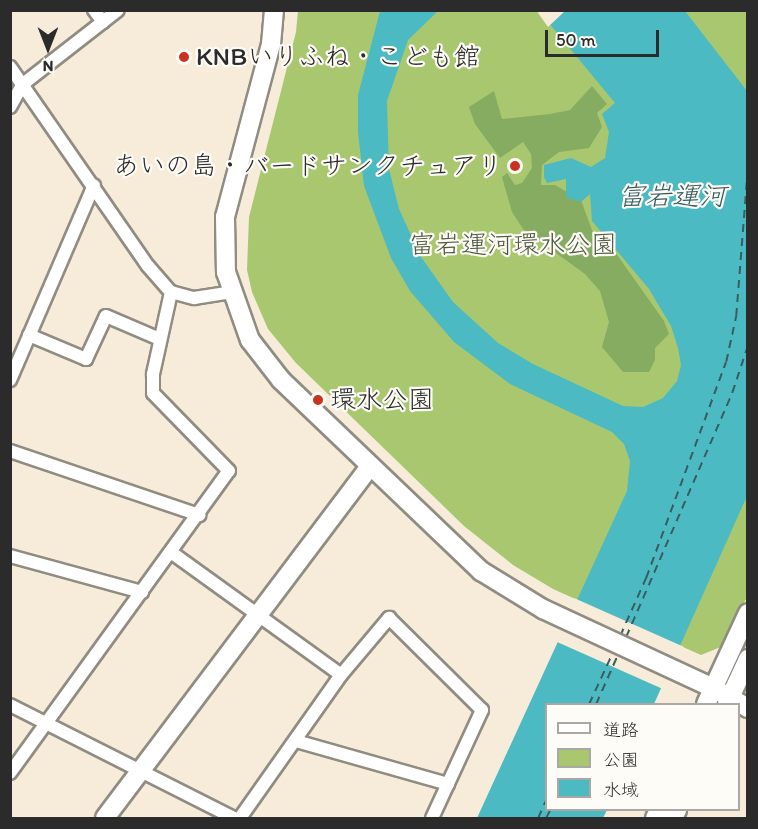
<!DOCTYPE html>
<html>
<head>
<meta charset="utf-8">
<style>
	body { margin:0 }
	#map { position:relative; width:758px; height:829px; overflow:hidden; background:#f6ecd9; font-family:Itim,"Klee One",sans-serif }
	div>[style] { position:absolute }
	.green>* { inset:0; background:#a8c76f }
	.forest>* { inset:0; background:#86ac62 }
	.water>* { inset:0; background:#4cbac3 }
	.pier>* { inset:0; background:#f6ecd9; transform-origin:0 0 }
	.ferry>* { height:1.5px; margin-top:-0.75px; transform-origin:0; background:repeating-linear-gradient(90deg,#375d60 0 8px,transparent 0 14px) }
	.roads { filter:drop-shadow(2px 0 #908c82) drop-shadow(-2px 0 #908c82) drop-shadow(0 2px #908c82) drop-shadow(0 -2px #908c82) }
	.street>* { height:12px; margin:-6px; padding:0 6px; transform-origin:6px; border-radius:6px; background:#fff }
	.secondary>* { height:18px; margin:-9px; padding:0 9px; transform-origin:9px; border-radius:9px; background:#fff }
	.dots>* { width:16px; height:16px; translate:-50% -50%; box-sizing:border-box; border:3px solid #fdfcf7; border-radius:50% }
	span { translate:-50% -50%; white-space:nowrap; text-align:center; line-height:1.15; -webkit-text-stroke:4.5px #fdfcf7; paint-order:stroke }
	.poi-label { font-size:26px; color:#2b2b2b }
	.left { translate:0 -50%; text-align:left }
	.right { translate:-100% -50%; text-align:right }
	.park-label { font-size:26px; color:#505a3f }
	.water-label { font-size:27px; color:#375d60; font-style:italic }
	.frame { position:absolute; inset:0; border:12px solid #2b2b2b; pointer-events:none }
	.legend { position:absolute; left:545px; top:703px; width:195px; height:108px; box-sizing:border-box; background:#fdfcf7; border:2px solid #a9a8a5; margin:0; padding:8px 10px; list-style:none; font-size:18px; color:#2b2b2b }
	.legend li { display:flex; align-items:center; gap:12px; height:30px }
	.legend b { width:30px; border:2px solid #a9a8a5 }
	.north { position:absolute; left:18px; top:18px; width:60px; height:60px; -webkit-text-stroke:4px #fdfcf7; paint-order:stroke; rotate:180deg; font-size:16px; font-weight:700; line-height:24px; text-align:center; color:#2b2b2b }
	.north::after { content:''; display:block; margin:auto; width:21px; height:27px; background:#2b2b2b; clip-path:polygon(50% 0,100% 100%,50% 72%,0 100%) }
	.scale { position:absolute; left:545px; top:30px; width:114px; height:27px; box-sizing:border-box; border:3px solid #2b2b2b; border-top:0; padding-left:8px; font-size:18px; line-height:21px; white-space:nowrap; color:#2b2b2b; -webkit-text-stroke:4px #fdfcf7; paint-order:stroke }
</style>
</head>
<body>
<div id="map">
	<div class="green">
		<i style="clip-path:polygon(298px 11px,747px 11px,748px 595px,723px 646px,701px 655px,553px 589px,513px 565px,464px 526px,296px 363px,268px 329px,252px 292px,247px 270px,249px 217px,296px 32px)"></i>
	</div>
	<div class="forest">
		<i style="clip-path:polygon(592px 86px,607px 104px,597px 113px,602px 127px,589px 148px,559px 152px,542px 165px,541px 185px,555px 185px,581px 200px,593px 233px,610px 245px,664px 321px,669px 334px,655px 348px,655px 360px,649px 372px,623px 372px,602px 347px,609px 322px,600px 291px,585px 274px,523px 229px,512px 212px,502px 177px,507px 173px,515px 185px,522px 183px,532px 168px,531px 154px,523px 142px,500px 158px,475px 124px,469px 107px,494px 91px,502px 119px,550px 114px,570px 110px)"></i>
	</div>
	<div class="water">
		<i style="clip-path:polygon(380px 11px,438px 11px,408px 40px,387px 101px,389px 169px,399px 209px,421px 257px,453px 302px,498px 343px,533px 364px,623px 406px,643px 407px,663px 398px,677px 381px,681px 365px,678px 348px,671px 326px,649px 289px,592px 221px,590px 194px,581px 202px,566px 197px,566px 179px,547px 183px,544px 177px,544px 165px,571px 158px,591px 167px,605px 158px,609px 132px,602px 114px,615px 103px,539px 11px,685px 11px,747px 91px,747px 496px,654px 704px,546px 704px,546px 810px,607px 810px,603px 818px,477px 818px,627px 491px,630px 461px,624px 444px,612px 432px,510px 384px,454px 342px,410px 291px,391px 258px,364px 186px,358px 132px,358px 95px)"></i>
	</div>
	<div class="pier">
		<i style="clip-path:polygon(536px 10px,565px 10px,565px 11px,548px 27px)"></i>
		<i style="left:574px;top:598px;width:120px;height:47px;rotate:24deg"></i>
	</div>
	<div class="ferry">
		<i style="left:620px;top:636px;width:64px;rotate:-65.9deg"></i>
		<i style="left:646px;top:578px;width:230px;rotate:-69.7deg"></i>
		<i style="left:726px;top:362px;width:47px;rotate:-77.7deg"></i>
		<i style="left:736px;top:316px;width:152px;rotate:-85.5deg"></i>
		<i style="left:626px;top:637px;width:266px;rotate:-66.5deg"></i>
		<i style="left:732px;top:393px;width:51px;rotate:-71.6deg"></i>
		<i style="left:589px;top:704px;width:57px;rotate:-65.2deg"></i>
		<i style="left:596px;top:704px;width:57px;rotate:-66.1deg"></i>
		<i style="left:538px;top:818px;width:20px;rotate:-66deg"></i>
		<i style="left:546px;top:818px;width:9px;rotate:-63deg"></i>
	</div>
	<div class="roads">
		<div class="street">
			<i style="left:94px;top:10px;width:15px;rotate:53deg"></i>
			<i style="left:10px;top:67px;width:242px;rotate:55.3deg"></i>
			<i style="left:148px;top:266px;width:35px;rotate:49deg"></i>
			<i style="left:171px;top:292px;width:24px;rotate:15deg"></i>
			<i style="left:194px;top:298px;width:38px;rotate:-9deg"></i>
			<i style="left:10px;top:107px;width:26px;rotate:-61deg"></i>
			<i style="left:23px;top:84px;width:120px;rotate:-37.9deg"></i>
			<i style="left:29px;top:335px;width:62px;rotate:22.8deg"></i>
			<i style="left:86px;top:359px;width:47px;rotate:-65.1deg"></i>
			<i style="left:106px;top:316px;width:59px;rotate:23.1deg"></i>
			<i style="left:10px;top:380px;width:212px;rotate:-66.7deg"></i>
			<i style="left:10px;top:451px;width:200px;rotate:18.7deg"></i>
			<i style="left:172px;top:553px;width:208px;rotate:35.8deg"></i>
			<i style="left:10px;top:556px;width:137px;rotate:15.3deg"></i>
			<i style="left:10px;top:705px;width:251px;rotate:26.8deg"></i>
			<i style="left:296px;top:741px;width:158px;rotate:15.8deg"></i>
			<i style="left:10px;top:773px;width:373px;rotate:-54.1deg"></i>
			<i style="left:229px;top:471px;width:109px;rotate:-134.3deg"></i>
			<i style="left:153px;top:393px;width:19px;rotate:-90deg"></i>
			<i style="left:153px;top:374px;width:84px;rotate:-77.6deg"></i>
			<i style="left:240px;top:818px;width:175px;rotate:-54.8deg"></i>
			<i style="left:341px;top:675px;width:75px;rotate:-49.9deg"></i>
			<i style="left:389px;top:618px;width:131px;rotate:44.7deg"></i>
			<i style="left:482px;top:710px;width:119px;rotate:114.8deg"></i>
		</div>
		<div class="secondary">
			<i style="left:274px;top:10px;width:34px;rotate:95deg"></i>
			<i style="left:271px;top:44px;width:179px;rotate:104.9deg"></i>
			<i style="left:225px;top:217px;width:55px;rotate:89deg"></i>
			<i style="left:226px;top:272px;width:72px;rotate:70.6deg"></i>
			<i style="left:250px;top:340px;width:51px;rotate:52.2deg"></i>
			<i style="left:281px;top:380px;width:277px;rotate:43.7deg"></i>
			<i style="left:481px;top:571px;width:73px;rotate:31.5deg"></i>
			<i style="left:543px;top:609px;width:187px;rotate:24.9deg"></i>
			<i style="left:713px;top:688px;width:40px;rotate:29.7deg"></i>
			<i style="left:706px;top:704px;width:100px;rotate:-65.2deg"></i>
			<i style="left:727px;top:704px;width:50px;rotate:-65deg"></i>
			<i style="left:105px;top:818px;width:441px;rotate:-53deg"></i>
			<i style="left:655px;top:818px;width:9px;rotate:-63deg"></i>
			<i style="left:673px;top:818px;width:9px;rotate:-63deg"></i>
		</div>
	</div>
	<div class="dots">
		<i style="left:184px;top:57px;background:#c8321e"></i>
		<i style="left:515px;top:166px;background:#c8321e"></i>
		<i style="left:318px;top:400px;background:#c8321e"></i>
	</div>
	<div class="poi-label">
		<span class="left" style="left:196px;top:57px">KNBいりふね・こども館</span>
		<span class="right" style="left:503px;top:166px">あいの島・バードサンクチュアリ</span>
		<span class="left" style="left:330px;top:400px">環水公園</span>
	</div>
	<div class="park-label">
		<span style="left:513px;top:245px">富岩運河環水公園</span>
	</div>
	<div class="water-label">
		<span style="left:672px;top:196px">富岩運河</span>
	</div>
	<div class="frame"></div>
	<ul class="legend">
	<li><b style="height:8px;background:#fff"></b>道路</li>
	<li><b style="height:16px;background:#a8c76f"></b>公園</li>
	<li><b style="height:16px;background:#4cbac3"></b>水域</li>
	</ul>
	<div class="north">N</div>
	<div class="scale">50 m</div>
</div>
</body>
</html>
